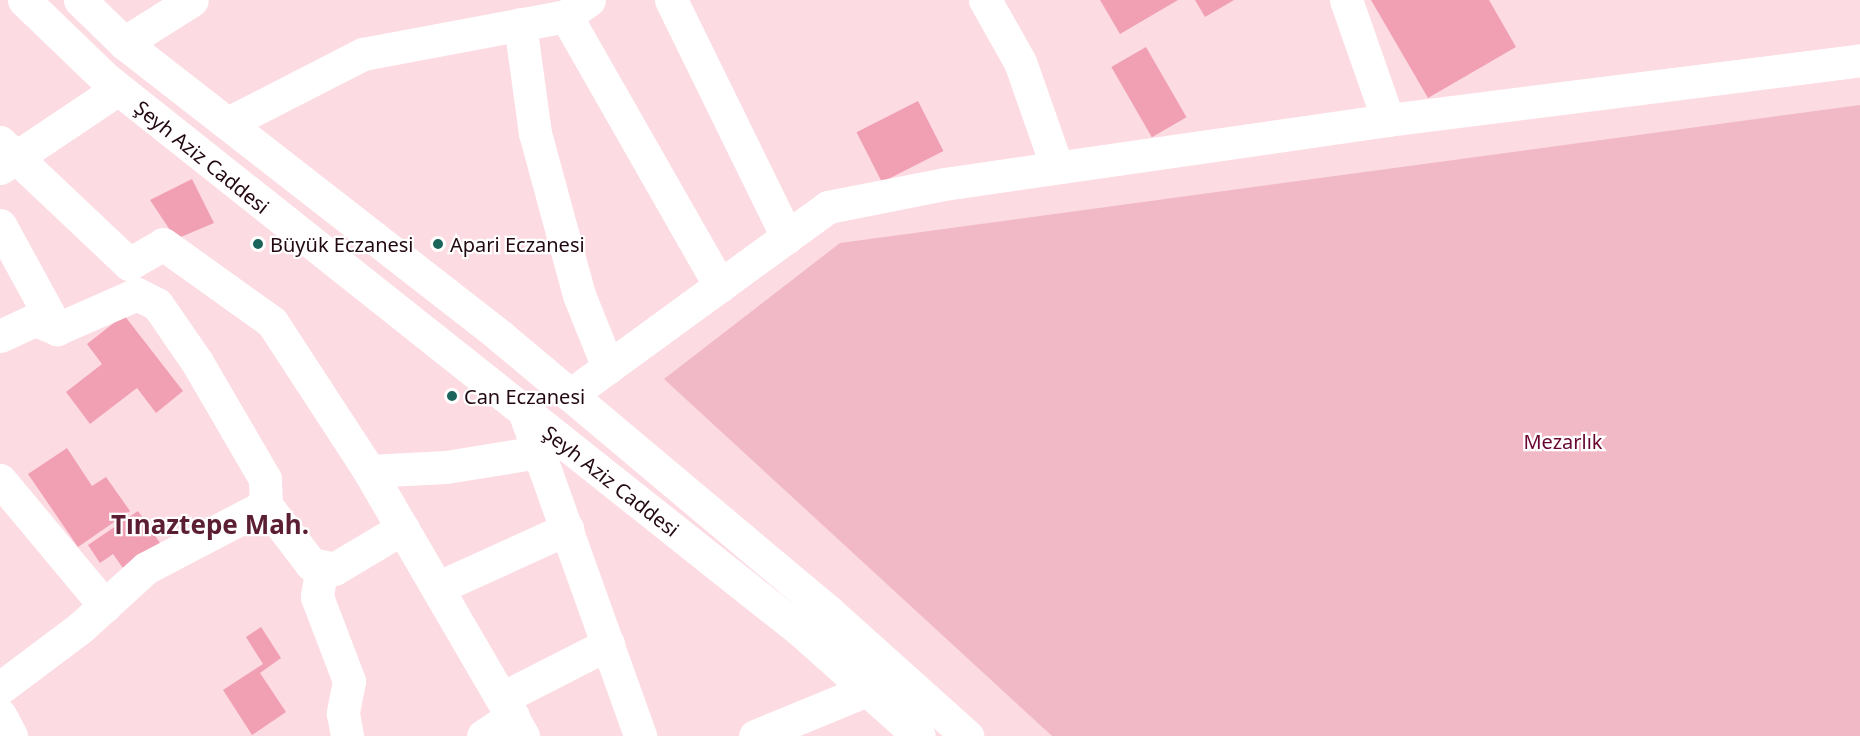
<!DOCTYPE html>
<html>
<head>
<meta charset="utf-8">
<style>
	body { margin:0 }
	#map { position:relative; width:1860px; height:736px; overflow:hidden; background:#fcdbe2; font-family:"Noto Sans",sans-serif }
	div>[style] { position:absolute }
	.green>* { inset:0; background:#f1b9c6 }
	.building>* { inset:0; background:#f1a0b4; transform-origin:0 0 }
	.minor>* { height:33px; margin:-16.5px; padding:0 16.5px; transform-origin:16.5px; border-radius:16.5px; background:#fff }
	.tertiary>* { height:33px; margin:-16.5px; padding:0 16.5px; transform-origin:16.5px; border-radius:16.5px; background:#fff }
	.secondary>* { height:33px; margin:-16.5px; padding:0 16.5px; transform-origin:16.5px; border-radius:16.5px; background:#fff }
	.dots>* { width:16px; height:16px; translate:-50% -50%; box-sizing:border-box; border:3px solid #fff; border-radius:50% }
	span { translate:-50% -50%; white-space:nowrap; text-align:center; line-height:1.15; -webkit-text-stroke:4.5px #fff; paint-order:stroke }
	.street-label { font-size:20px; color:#220810 }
	.poi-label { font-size:20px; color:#220810 }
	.left { translate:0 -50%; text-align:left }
	.park-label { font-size:20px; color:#690731 }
	.district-label { font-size:26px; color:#5c1e33; font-weight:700 }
</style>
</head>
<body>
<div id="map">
	<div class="green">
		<i style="clip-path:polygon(1860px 105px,1860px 736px,1052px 736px,664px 379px,840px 243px)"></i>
	</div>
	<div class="building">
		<i style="clip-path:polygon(1100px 0,1178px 0,1120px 34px)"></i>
		<i style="clip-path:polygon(1195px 0,1234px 0,1205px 17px)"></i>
		<i style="clip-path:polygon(1371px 0,1489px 0,1516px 47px,1428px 98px)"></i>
		<i style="left:1146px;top:47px;width:81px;height:40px;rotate:60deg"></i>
		<i style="left:918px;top:101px;width:56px;height:69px;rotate:63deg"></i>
		<i style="clip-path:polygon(192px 179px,214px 223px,176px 239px,150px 200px)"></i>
		<i style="clip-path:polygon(124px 315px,183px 391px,156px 413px,137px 388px,90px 424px,66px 392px,102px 364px,87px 344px)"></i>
		<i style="clip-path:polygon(67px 448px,92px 486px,106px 477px,130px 511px,78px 547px,28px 474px)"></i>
		<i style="clip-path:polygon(138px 511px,167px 553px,130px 578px,113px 554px,100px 563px,88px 545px)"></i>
		<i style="clip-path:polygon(261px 627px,281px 658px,260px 673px,286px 712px,252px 735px,223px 690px,263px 664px,246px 637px)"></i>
	</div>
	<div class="minor">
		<i style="left:671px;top:0;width:264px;rotate:63.9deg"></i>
		<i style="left:985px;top:0;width:71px;rotate:60.6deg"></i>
		<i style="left:1020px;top:62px;width:111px;rotate:70.6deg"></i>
		<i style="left:1346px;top:0;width:127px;rotate:70.7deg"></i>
		<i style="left:566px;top:16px;width:311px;rotate:60.3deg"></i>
		<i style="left:520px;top:24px;width:110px;rotate:82.2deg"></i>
		<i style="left:535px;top:133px;width:168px;rotate:74.8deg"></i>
		<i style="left:579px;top:295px;width:78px;rotate:68.1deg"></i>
		<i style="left:228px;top:123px;width:152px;rotate:-27.1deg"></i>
		<i style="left:363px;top:54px;width:207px;rotate:-10.6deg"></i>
		<i style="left:566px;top:16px;width:28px;rotate:-35deg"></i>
		<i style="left:0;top:142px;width:178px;rotate:43.4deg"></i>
		<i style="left:129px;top:264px;width:39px;rotate:-30deg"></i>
		<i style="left:163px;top:244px;width:134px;rotate:35.6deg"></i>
		<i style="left:272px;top:322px;width:178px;rotate:56.9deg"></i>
		<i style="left:369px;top:471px;width:306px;rotate:59.8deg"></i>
		<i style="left:0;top:168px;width:142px;rotate:-33.8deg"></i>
		<i style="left:0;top:225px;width:119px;rotate:61.3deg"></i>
		<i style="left:0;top:336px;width:38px;rotate:-25deg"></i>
		<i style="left:35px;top:320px;width:24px;rotate:22deg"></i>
		<i style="left:57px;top:329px;width:87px;rotate:-23.6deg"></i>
		<i style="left:137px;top:294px;width:22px;rotate:27deg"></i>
		<i style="left:157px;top:304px;width:70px;rotate:55.4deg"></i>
		<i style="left:197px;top:362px;width:135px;rotate:59.8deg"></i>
		<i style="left:265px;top:479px;width:26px;rotate:88deg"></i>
		<i style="left:266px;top:505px;width:74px;rotate:52.7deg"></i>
		<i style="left:311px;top:564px;width:24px;rotate:12deg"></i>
		<i style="left:334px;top:569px;width:80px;rotate:-30.7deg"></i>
		<i style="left:570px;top:395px;width:319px;rotate:-36.1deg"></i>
		<i style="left:828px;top:207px;width:118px;rotate:-11.2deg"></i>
		<i style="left:944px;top:184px;width:449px;rotate:-8.2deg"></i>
		<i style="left:1388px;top:120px;width:476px;rotate:-7.2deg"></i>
		<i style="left:525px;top:414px;width:342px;rotate:70.3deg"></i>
		<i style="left:369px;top:471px;width:77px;rotate:-3deg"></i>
		<i style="left:446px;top:467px;width:94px;rotate:-9.2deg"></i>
		<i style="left:0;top:480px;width:164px;rotate:50.2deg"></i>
		<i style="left:321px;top:571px;width:26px;rotate:99deg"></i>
		<i style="left:317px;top:597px;width:90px;rotate:69.1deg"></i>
		<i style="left:349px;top:681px;width:33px;rotate:101deg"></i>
		<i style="left:343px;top:713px;width:23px;rotate:80deg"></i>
		<i style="left:439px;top:587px;width:141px;rotate:-24.4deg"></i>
		<i style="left:0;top:688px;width:100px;rotate:-36.9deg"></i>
		<i style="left:80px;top:628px;width:89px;rotate:-42.3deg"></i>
		<i style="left:146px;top:568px;width:136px;rotate:-27.7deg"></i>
		<i style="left:504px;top:697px;width:117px;rotate:-27deg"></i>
		<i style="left:0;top:715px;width:24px;rotate:62deg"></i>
		<i style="left:483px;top:736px;width:36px;rotate:-34deg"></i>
		<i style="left:755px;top:736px;width:121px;rotate:-22.3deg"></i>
	</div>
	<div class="tertiary">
		<i style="left:124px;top:43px;width:80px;rotate:-32.3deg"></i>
	</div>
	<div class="secondary">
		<i style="left:24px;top:0;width:114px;rotate:43.9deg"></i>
		<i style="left:106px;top:79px;width:886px;rotate:38.45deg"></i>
		<i style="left:800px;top:630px;width:159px;rotate:41.7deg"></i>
		<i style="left:80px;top:0;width:62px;rotate:44.3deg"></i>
		<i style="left:124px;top:43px;width:477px;rotate:37.9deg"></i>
		<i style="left:500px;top:336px;width:429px;rotate:40deg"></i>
		<i style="left:829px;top:612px;width:186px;rotate:41.9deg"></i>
	</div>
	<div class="dots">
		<i style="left:258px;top:244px;background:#1c655c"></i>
		<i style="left:438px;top:244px;background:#1c655c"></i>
		<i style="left:452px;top:396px;background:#1c655c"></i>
	</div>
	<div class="street-label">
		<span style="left:202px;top:157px;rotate:39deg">Şeyh Aziz Caddesi</span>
		<span style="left:611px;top:481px;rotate:38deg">Şeyh Aziz Caddesi</span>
	</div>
	<div class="poi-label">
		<span class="left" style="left:270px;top:244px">Büyük Eczanesi</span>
		<span class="left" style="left:450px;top:244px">Apari Eczanesi</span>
		<span class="left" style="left:464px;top:396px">Can Eczanesi</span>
	</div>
	<div class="park-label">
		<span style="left:1563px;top:441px">Mezarlık</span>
	</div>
	<div class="district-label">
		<span style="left:210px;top:525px">Tınaztepe Mah.</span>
	</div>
</div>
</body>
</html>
